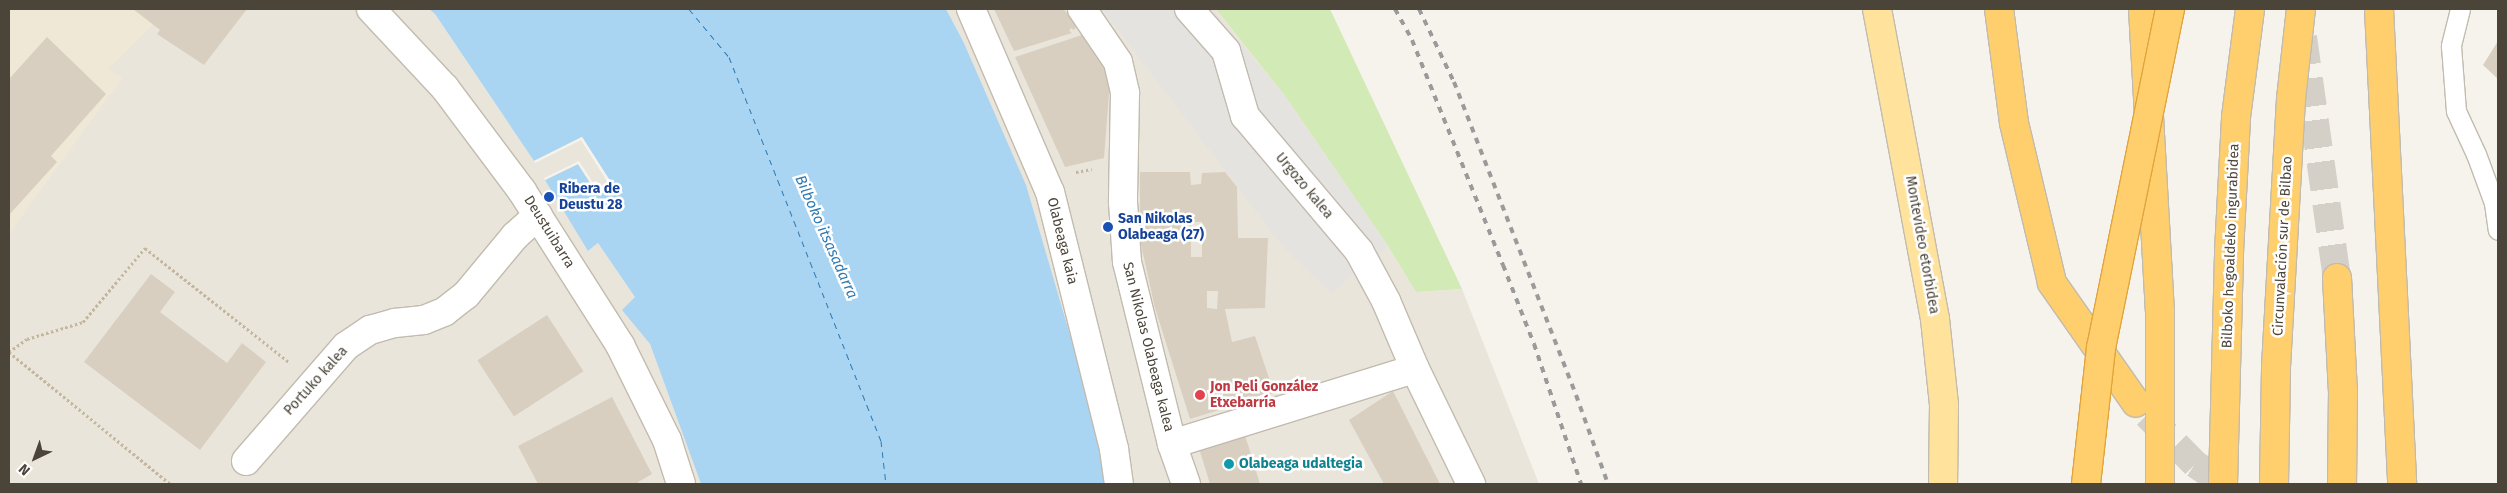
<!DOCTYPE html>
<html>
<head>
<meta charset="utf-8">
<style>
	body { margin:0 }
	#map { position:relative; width:2507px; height:493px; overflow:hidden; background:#f6f3ec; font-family:"Fira Sans",sans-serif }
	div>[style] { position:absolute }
	.residential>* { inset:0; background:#eae5da }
	.education>* { inset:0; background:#efe8d6 }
	.green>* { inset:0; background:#d2eab5 }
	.parking>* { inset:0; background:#e5e3e0 }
	.water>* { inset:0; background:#a9d4f2 }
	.pier>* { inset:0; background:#f6f3ec }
	.ferry>* { height:1px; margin-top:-0.5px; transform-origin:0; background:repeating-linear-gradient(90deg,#2e7ab2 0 6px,transparent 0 11px) }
	.building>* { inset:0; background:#d8cfc1; transform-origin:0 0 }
	.motorway-tunnel>* { height:28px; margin-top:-14px; transform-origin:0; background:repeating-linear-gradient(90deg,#d4d0c8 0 28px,transparent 0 42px) }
	.path>* { height:3px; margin-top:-1.5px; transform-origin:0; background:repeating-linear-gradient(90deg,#c4b79f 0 2.5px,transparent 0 5px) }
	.roads { filter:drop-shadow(1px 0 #c2bbae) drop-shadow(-1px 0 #c2bbae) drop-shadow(0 1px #c2bbae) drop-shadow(0 -1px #c2bbae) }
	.service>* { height:19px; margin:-9.5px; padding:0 9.5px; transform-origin:9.5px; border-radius:9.5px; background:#fff }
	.minor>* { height:28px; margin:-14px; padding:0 14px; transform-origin:14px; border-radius:14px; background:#fff }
	.primary>* { height:28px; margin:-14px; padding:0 14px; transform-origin:14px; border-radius:14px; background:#ffe39c }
	.motorway>* { height:28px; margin:-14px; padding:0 14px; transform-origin:14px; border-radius:14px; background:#ffcf6e }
	.rail>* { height:4px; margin-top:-2px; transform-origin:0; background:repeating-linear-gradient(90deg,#9a9a9a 0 6px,transparent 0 12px) }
	.bridges { filter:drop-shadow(1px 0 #e0a43c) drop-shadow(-1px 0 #e0a43c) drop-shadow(0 1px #e0a43c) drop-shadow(0 -1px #e0a43c) }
	.motorway-bridge>* { height:28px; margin:-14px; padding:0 14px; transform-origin:14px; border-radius:14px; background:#ffcf6e }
	.dots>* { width:14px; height:14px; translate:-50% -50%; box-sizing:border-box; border:2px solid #fff; border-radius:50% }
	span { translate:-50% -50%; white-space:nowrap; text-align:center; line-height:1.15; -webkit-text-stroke:5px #fff; paint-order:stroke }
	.street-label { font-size:14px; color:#4b4439 }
	.transit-label { font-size:14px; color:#164399; font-weight:700 }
	.left { translate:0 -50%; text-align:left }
	.health-label { font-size:14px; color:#be3a42; font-weight:700 }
	.culture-label { font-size:14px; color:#0d838f; font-weight:700 }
	.water-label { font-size:15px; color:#2e7ab2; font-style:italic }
	.frame { position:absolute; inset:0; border:10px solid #4b4439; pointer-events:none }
	.north { position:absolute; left:10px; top:433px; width:50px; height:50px; -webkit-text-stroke:4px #fff; paint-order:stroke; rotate:222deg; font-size:14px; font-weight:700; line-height:20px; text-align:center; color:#4b4439 }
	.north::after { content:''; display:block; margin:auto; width:18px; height:22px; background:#4b4439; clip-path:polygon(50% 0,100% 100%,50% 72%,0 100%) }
</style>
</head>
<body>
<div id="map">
	<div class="residential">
		<i style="clip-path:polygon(9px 9px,429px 9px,435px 14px,534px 161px,582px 137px,614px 187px,598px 195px,588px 251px,598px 243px,636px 297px,623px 310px,650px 344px,701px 484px,9px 484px)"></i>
		<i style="clip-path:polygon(946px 9px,1216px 9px,1285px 96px,1388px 246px,1416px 292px,1462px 289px,1539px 484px,1105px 484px,1102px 453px,963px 41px)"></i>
	</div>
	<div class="education">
		<i style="clip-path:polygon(9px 9px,133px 9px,153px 24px,108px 69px,122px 78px,9px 234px)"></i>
	</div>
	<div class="green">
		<i style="clip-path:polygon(1216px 9px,1330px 9px,1462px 289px,1416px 292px,1388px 246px,1285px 96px)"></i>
	</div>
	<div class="parking">
		<i style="clip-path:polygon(1102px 9px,1212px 9px,1285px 96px,1388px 246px,1331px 293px,1283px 247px)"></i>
	</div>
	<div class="water">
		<i style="clip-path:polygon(429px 9px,946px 9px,963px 41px,1026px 185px,1082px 376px,1102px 453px,1105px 484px,701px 484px,650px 344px,622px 310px,635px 297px,598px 243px,588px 251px,545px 180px,578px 164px,598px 195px,614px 187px,582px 137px,534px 161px,435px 14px)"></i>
	</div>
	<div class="pier">
		<i style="clip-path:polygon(582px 137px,614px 187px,598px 195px,578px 164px,545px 180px,544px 178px,579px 161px,599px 192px,610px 186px,581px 140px,535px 163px,534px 161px)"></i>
	</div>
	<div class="ferry">
		<i style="left:689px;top:9px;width:62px;rotate:50.2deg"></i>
		<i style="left:729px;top:57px;width:413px;rotate:68.4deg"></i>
		<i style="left:881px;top:441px;width:43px;rotate:83.4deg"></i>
	</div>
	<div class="building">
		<i style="clip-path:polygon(133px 9px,247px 9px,204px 65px,157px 34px,160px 30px)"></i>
		<i style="clip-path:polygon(994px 9px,1063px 9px,1078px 24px,1074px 30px,1071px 28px,1069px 31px,1072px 33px,1014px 51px)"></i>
		<i style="clip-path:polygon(1085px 34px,1110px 80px,1104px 158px,1065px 167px,1015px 57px)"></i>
		<i style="clip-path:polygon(47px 37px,106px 94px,51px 156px,57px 162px,9px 215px,9px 79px)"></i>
		<i style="clip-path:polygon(2498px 41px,2498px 79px,2483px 65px)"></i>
		<i style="clip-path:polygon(evenodd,1140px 172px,1190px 172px,1191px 185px,1201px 184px,1202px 173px,1225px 172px,1237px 187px,1238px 238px,1268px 238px,1265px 308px,1225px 309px,1232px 342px,1255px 336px,1274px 393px,1190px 419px,1155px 308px,1140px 240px,1140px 172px,1191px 222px,1202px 222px,1202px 257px,1191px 257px,1191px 222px,1140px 172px,1207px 291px,1218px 291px,1217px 309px,1207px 308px,1207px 291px)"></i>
		<i style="clip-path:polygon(151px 274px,175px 292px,160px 312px,227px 363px,242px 343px,266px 362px,200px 450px,84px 362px)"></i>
		<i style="left:547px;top:315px;width:67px;height:83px;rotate:57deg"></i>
		<i style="clip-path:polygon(1393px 391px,1440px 484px,1384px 484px,1349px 420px)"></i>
		<i style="clip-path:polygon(612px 397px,652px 474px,638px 482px,639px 484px,538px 484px,518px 446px)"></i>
		<i style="clip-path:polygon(1244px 432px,1260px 484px,1210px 484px,1198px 445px)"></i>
	</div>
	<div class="motorway-tunnel">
		<i style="left:2303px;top:37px;width:243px;rotate:82deg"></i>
		<i style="left:2147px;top:415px;width:69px;rotate:45.6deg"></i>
		<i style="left:2195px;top:464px;width:36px;rotate:34deg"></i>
	</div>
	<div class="path">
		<i style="left:1076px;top:172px;width:16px;rotate:-11deg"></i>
		<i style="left:9px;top:352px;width:22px;rotate:-36deg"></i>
		<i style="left:27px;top:339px;width:59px;rotate:-16.9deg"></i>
		<i style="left:83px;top:322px;width:97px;rotate:-50deg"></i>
		<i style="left:145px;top:248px;width:185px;rotate:38.4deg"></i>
		<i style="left:9px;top:352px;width:208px;rotate:39.3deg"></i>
	</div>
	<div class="roads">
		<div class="service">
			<i style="left:2460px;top:9px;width:38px;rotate:104deg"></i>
			<i style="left:2451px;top:46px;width:65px;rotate:85.6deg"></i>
			<i style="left:2456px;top:111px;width:47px;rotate:65.1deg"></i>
			<i style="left:2476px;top:154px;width:52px;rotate:69.8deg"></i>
			<i style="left:2494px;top:203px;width:27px;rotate:82deg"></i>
		</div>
		<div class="minor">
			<i style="left:371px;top:9px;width:108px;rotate:46.9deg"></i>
			<i style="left:445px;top:88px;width:129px;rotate:53.2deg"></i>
			<i style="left:522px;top:191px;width:183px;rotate:57.5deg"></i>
			<i style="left:620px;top:345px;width:106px;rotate:63.7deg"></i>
			<i style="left:667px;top:440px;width:46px;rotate:72.3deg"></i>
			<i style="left:971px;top:9px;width:199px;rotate:66.7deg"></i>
			<i style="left:1050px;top:192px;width:265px;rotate:76deg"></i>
			<i style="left:1114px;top:449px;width:35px;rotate:82deg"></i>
			<i style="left:1082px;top:9px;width:64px;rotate:55.8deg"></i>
			<i style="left:1118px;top:62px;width:32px;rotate:77deg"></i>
			<i style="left:1125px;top:93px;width:109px;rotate:91.1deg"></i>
			<i style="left:1123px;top:202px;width:60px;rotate:86.2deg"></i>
			<i style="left:1127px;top:262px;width:187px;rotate:76.1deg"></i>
			<i style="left:1172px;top:444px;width:42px;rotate:70.7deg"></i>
			<i style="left:1189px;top:9px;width:56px;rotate:48.6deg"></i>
			<i style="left:1226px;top:51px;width:68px;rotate:73.7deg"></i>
			<i style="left:1245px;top:116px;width:177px;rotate:49.8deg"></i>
			<i style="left:1359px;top:251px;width:57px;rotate:61.6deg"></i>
			<i style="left:1386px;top:301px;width:74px;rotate:66.9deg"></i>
			<i style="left:1415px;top:369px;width:128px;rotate:64deg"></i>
			<i style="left:1172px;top:444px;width:254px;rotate:-17.2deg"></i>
			<i style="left:246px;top:461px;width:152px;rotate:-49deg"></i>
			<i style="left:346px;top:346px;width:29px;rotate:-34deg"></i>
			<i style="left:370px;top:330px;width:26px;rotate:-16deg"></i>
			<i style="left:395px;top:323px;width:29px;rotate:-6deg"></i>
			<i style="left:424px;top:320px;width:22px;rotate:-22deg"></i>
			<i style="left:444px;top:312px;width:28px;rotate:-38deg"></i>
			<i style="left:466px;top:295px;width:77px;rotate:-50.3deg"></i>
			<i style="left:515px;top:236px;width:31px;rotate:-42deg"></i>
		</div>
		<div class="primary">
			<i style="left:1877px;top:9px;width:315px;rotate:79.4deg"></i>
			<i style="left:1935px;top:319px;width:86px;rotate:84deg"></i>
			<i style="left:1944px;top:405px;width:79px;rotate:90.7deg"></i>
		</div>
		<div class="motorway">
			<i style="left:1999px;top:9px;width:115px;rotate:82.5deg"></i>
			<i style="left:2014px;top:123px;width:164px;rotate:76.6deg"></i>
			<i style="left:2052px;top:283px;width:146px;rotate:55deg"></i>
			<i style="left:2143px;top:9px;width:302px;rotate:86.8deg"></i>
			<i style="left:2160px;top:311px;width:173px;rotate:90deg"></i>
			<i style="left:2379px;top:9px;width:476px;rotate:87.2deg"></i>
			<i style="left:2337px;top:278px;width:113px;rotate:87deg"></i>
			<i style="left:2343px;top:391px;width:93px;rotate:90.6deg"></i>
			<i style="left:2223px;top:484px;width:232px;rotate:-88.5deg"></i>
			<i style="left:2229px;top:252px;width:135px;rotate:-87deg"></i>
			<i style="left:2236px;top:117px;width:109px;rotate:-82.6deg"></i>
			<i style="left:2274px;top:484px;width:117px;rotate:-89deg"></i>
			<i style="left:2276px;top:367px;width:268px;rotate:-86.8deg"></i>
			<i style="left:2291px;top:99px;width:91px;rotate:-83.7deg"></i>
		</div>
	</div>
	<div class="rail">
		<i style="left:1395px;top:9px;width:35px;rotate:61deg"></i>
		<i style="left:1412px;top:40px;width:243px;rotate:68deg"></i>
		<i style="left:1503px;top:265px;width:85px;rotate:68.6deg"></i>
		<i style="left:1534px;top:344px;width:148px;rotate:71.4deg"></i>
		<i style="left:1419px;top:9px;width:81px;rotate:64.4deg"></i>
		<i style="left:1454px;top:82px;width:336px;rotate:68.7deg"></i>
		<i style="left:1576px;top:395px;width:95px;rotate:70.2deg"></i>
	</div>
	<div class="bridges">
		<div class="motorway-bridge">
			<i style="left:2086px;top:484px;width:137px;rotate:-83.7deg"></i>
			<i style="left:2101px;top:348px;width:346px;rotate:-78.5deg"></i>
		</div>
	</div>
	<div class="dots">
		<i style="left:549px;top:197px;background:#1a4fb4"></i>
		<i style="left:1108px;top:227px;background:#1a4fb4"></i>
		<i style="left:1200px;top:395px;background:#e0444e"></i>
		<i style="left:1229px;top:464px;background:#0f9aa8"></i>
	</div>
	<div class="street-label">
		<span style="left:1304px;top:186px;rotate:50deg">Urgozo kalea</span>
		<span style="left:549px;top:232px;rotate:58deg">Deustuibarra</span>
		<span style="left:1062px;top:241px;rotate:76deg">Olabeaga kaia</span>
		<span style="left:1922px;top:245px;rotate:80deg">Montevideo etorbidea</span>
		<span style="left:2231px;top:246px;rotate:-88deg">Bilboko hegoaldeko ingurabidea</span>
		<span style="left:2283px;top:246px;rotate:-87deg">Circunvalación sur de Bilbao</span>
		<span style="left:1148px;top:347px;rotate:76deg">San Nikolas Olabeaga kalea</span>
		<span style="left:316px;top:381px;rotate:-48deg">Portuko kalea</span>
	</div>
	<div class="transit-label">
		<span class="left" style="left:559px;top:197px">Ribera de<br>Deustu 28</span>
		<span class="left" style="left:1118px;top:227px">San Nikolas<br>Olabeaga (27)</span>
	</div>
	<div class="health-label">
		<span class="left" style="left:1210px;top:395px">Jon Peli González<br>Etxebarría</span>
	</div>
	<div class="culture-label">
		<span class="left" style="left:1239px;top:464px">Olabeaga udaltegia</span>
	</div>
	<div class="water-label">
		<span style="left:826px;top:237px;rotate:66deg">Bilboko itsasadarra</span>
	</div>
	<div class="frame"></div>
	<div class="north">N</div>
</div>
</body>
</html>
